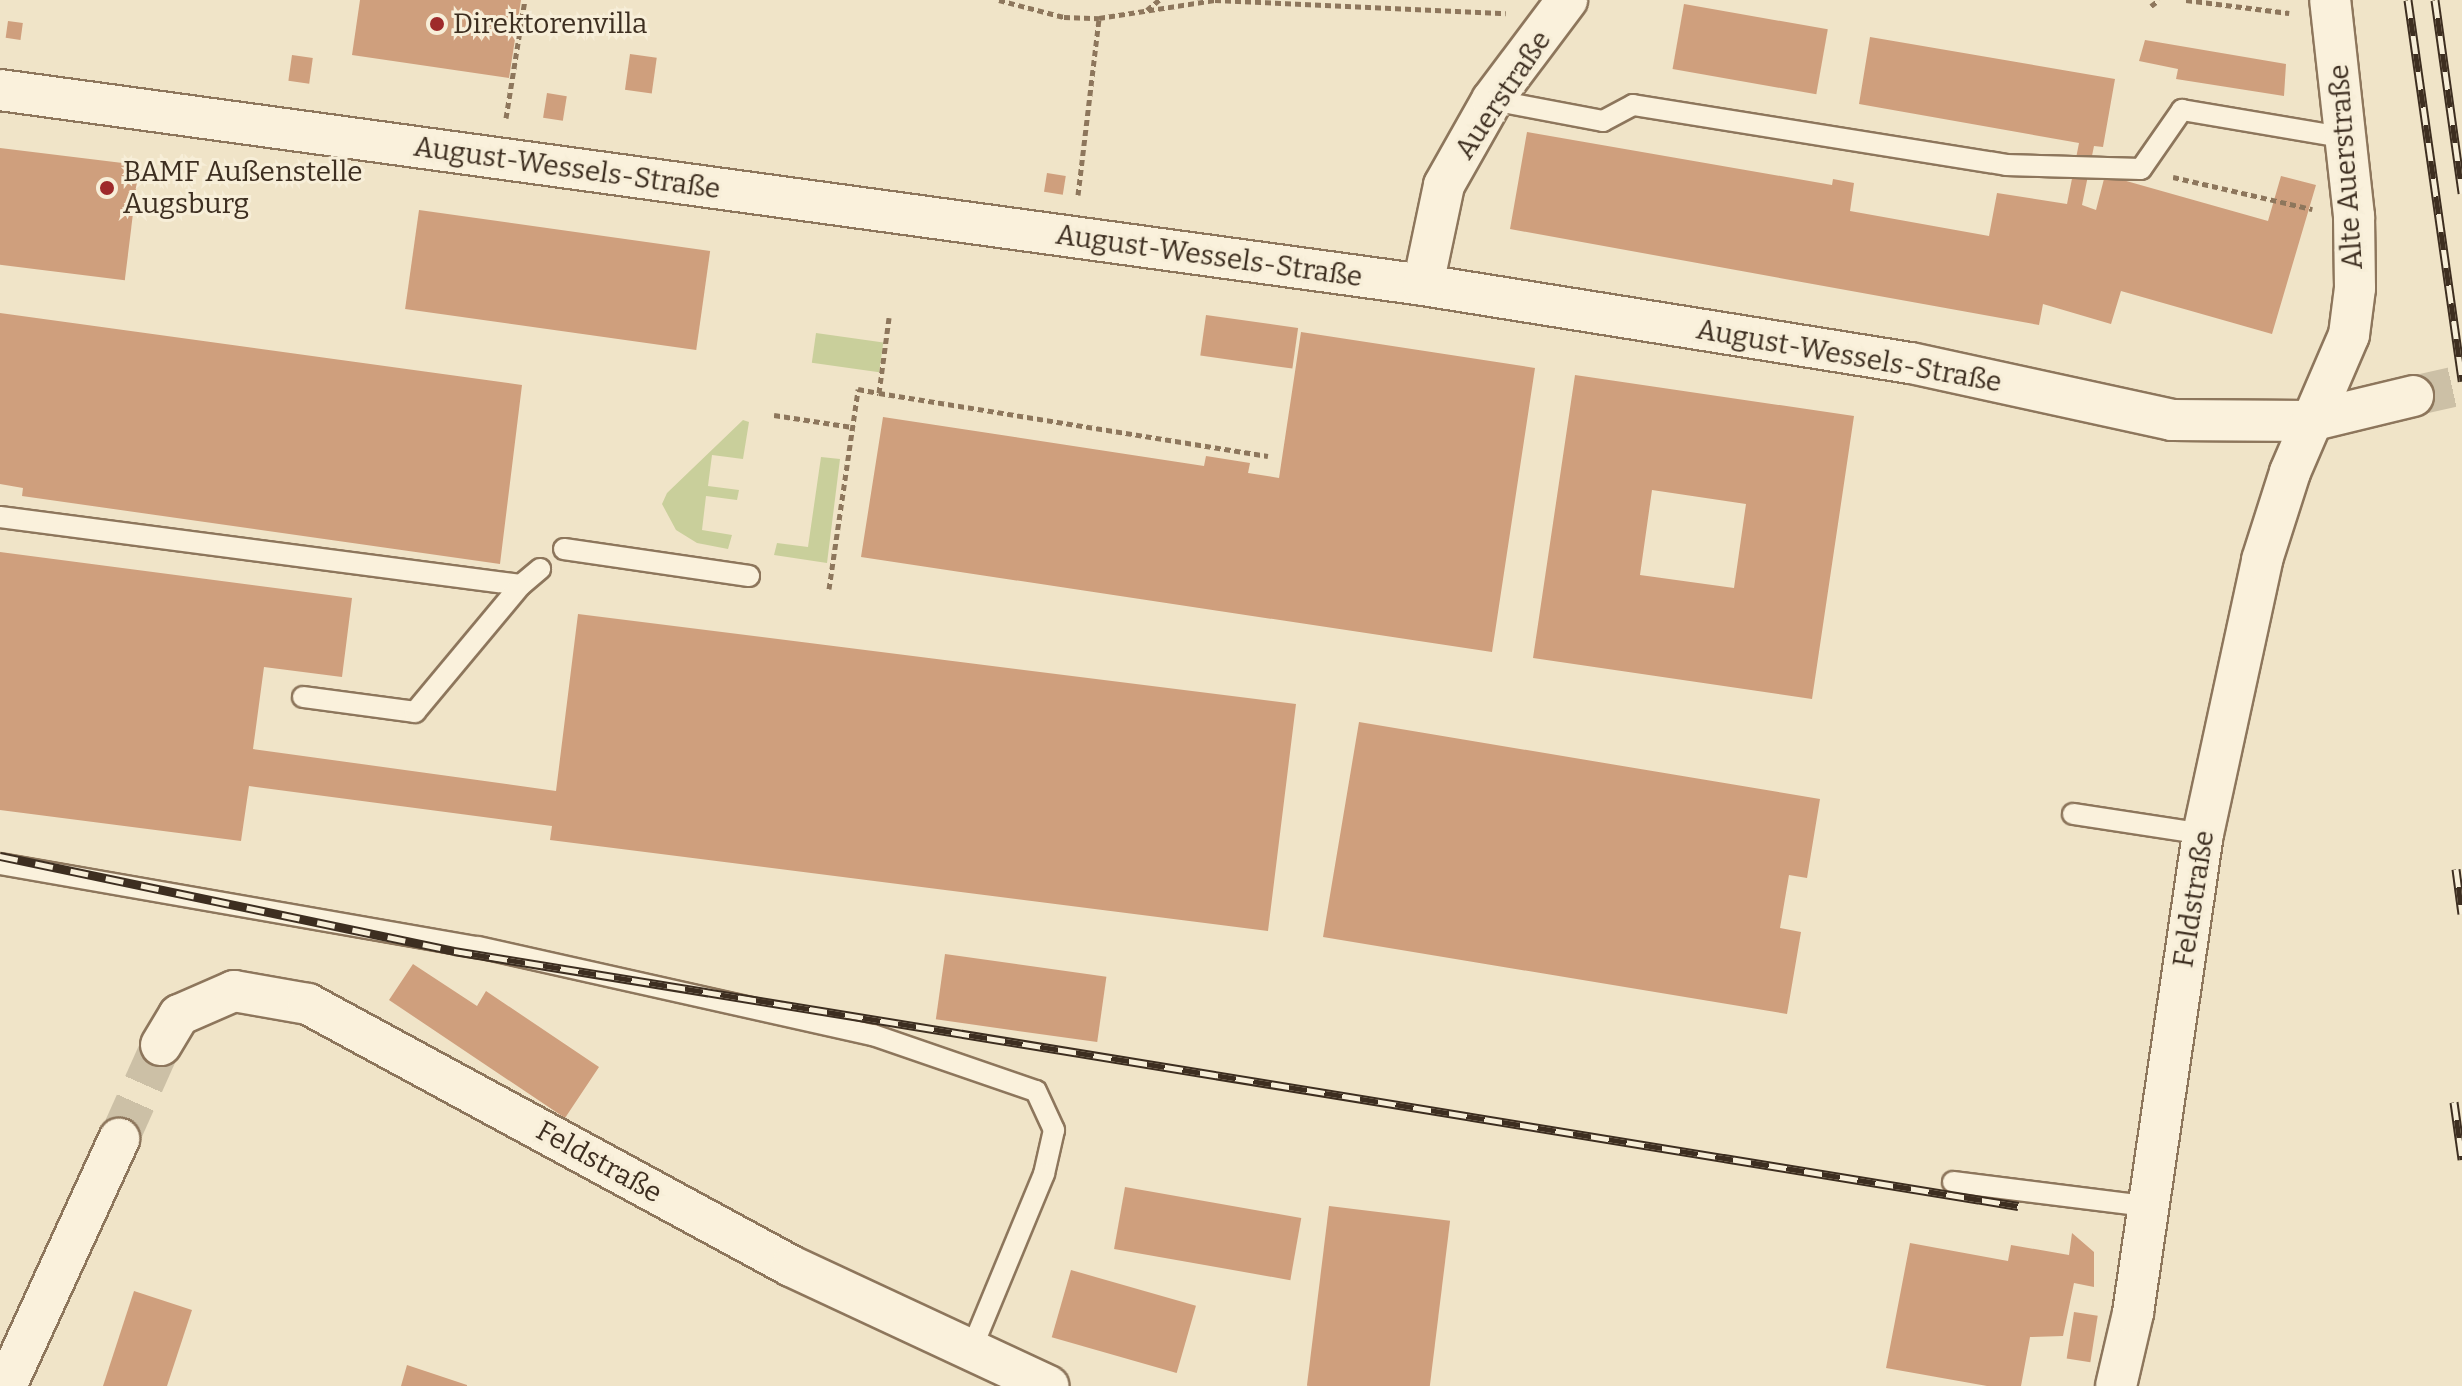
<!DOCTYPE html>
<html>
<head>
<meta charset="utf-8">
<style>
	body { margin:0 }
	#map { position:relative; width:2462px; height:1386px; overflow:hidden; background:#f0e4c8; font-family:Bitter,serif }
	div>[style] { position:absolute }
	.green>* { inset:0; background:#c9cf9b; transform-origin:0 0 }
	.building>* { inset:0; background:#cf9f7d; transform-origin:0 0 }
	.minor-tunnel>* { height:40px; margin-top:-20px; transform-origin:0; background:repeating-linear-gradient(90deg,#ccc0a6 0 40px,transparent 0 60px) }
	.path>* { height:5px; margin-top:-2.5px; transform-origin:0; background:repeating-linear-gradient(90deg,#8d765c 0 6px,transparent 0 10px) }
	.roads { filter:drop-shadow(2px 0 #8d765c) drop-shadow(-2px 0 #8d765c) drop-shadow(0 2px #8d765c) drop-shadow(0 -2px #8d765c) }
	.service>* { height:20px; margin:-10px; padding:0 10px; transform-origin:10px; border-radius:10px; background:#faf1dc }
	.minor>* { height:40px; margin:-20px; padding:0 20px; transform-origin:20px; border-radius:20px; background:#faf1dc }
	.rail>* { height:9px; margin-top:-4.5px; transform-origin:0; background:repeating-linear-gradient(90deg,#f7eed8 0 18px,#3d2e20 0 36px); box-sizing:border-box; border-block:2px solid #3d2e20 }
	.dots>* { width:22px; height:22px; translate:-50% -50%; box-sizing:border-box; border:4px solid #f7eed8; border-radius:50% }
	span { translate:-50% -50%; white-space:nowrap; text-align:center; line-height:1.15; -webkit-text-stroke:6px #f7eed8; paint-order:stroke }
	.poi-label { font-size:28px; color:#3d2e20 }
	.left { translate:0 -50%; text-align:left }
	.street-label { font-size:28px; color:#3d2e20 }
</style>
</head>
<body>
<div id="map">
	<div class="green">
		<i style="left:816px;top:333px;width:68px;height:30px;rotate:8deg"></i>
		<i style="clip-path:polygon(743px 420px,749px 422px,743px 459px,712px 455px,708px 486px,739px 490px,737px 500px,706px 496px,702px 530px,732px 535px,728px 549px,697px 543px,676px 530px,662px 504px,667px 493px)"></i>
		<i style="clip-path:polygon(821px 457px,840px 459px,827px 563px,774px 555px,777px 543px,808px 547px)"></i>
	</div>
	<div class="building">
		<i style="clip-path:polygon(360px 0,521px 0,509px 78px,352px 55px)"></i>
		<i style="left:1684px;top:4px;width:146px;height:66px;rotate:10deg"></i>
		<i style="left:8px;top:21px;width:15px;height:17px;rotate:8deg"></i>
		<i style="clip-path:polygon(1870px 37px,2115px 79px,2103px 147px,2094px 146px,2082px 205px,2096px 210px,2105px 175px,2268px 221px,2281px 176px,2316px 185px,2272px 334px,2121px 291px,2111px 324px,2043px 304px,2039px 325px,1510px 229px,1527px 132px,1832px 185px,1833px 179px,1854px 183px,1850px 211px,1989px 236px,1997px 193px,2067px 204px,2079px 143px,1859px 104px)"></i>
		<i style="clip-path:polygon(2145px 40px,2286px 64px,2284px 96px,2176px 79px,2178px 69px,2139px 61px)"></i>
		<i style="left:630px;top:54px;width:27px;height:36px;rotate:8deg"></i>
		<i style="left:292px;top:55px;width:21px;height:26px;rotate:8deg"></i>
		<i style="left:547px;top:93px;width:20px;height:25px;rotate:9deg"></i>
		<i style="left:0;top:148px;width:140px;height:116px;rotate:7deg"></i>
		<i style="left:1047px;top:173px;width:19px;height:19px;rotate:9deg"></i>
		<i style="left:419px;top:210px;width:294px;height:100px;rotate:8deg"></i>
		<i style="clip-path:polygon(0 313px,522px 385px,500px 564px,22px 496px,23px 488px,0 484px)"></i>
		<i style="left:1206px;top:315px;width:93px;height:41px;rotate:8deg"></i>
		<i style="clip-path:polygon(1301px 332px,1535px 368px,1492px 652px,861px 557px,883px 417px,1204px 466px,1206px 456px,1250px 463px,1248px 473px,1279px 478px)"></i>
		<i style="clip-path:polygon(evenodd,1575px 375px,1854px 416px,1812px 699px,1533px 658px,1575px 375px,1652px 490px,1746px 504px,1734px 588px,1640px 575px,1652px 490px)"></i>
		<i style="clip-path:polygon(0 552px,352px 598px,342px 677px,264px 667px,253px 749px,556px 791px,578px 614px,1296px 704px,1268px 931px,550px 840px,552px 826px,249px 786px,241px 841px,0 810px)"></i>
		<i style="clip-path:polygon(1359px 722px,1820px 799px,1807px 878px,1789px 875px,1780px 928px,1801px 932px,1787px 1014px,1323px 937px)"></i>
		<i style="left:945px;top:954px;width:163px;height:66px;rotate:8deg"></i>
		<i style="clip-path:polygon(413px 964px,477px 1006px,486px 991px,599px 1067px,565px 1118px,389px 1000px)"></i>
		<i style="left:1125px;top:1187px;width:179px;height:63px;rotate:10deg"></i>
		<i style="left:1329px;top:1206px;width:122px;height:181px;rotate:7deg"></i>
		<i style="clip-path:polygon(2072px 1233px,2094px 1252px,2094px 1287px,2074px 1283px,2063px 1336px,2030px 1337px,2021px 1386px,1987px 1386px,1886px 1368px,1910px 1243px,2008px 1261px,2011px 1245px,2069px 1255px)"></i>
		<i style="left:1071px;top:1270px;width:130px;height:70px;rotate:16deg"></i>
		<i style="clip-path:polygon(134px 1291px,192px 1310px,167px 1386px,103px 1386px)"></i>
		<i style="left:2074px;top:1312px;width:24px;height:47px;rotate:9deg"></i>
		<i style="clip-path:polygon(407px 1365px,467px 1385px,467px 1386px,401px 1386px)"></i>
	</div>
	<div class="minor-tunnel">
		<i style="left:2413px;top:396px;width:50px;rotate:-12.7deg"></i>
		<i style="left:119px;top:1139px;width:103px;rotate:-65.9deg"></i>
	</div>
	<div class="path">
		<i style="left:999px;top:0;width:67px;rotate:14.7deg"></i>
		<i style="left:1064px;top:17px;width:35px;rotate:2deg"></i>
		<i style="left:1099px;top:18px;width:117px;rotate:-8.8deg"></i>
		<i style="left:1215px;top:0;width:291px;rotate:2.6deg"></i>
		<i style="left:2186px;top:0;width:104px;rotate:7.2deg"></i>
		<i style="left:2151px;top:6px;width:10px;rotate:-37deg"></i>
		<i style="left:1147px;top:10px;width:16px;rotate:-40deg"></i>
		<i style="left:506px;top:118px;width:120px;rotate:-80.9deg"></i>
		<i style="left:2173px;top:177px;width:143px;rotate:13deg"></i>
		<i style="left:1078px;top:195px;width:178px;rotate:-83.2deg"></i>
		<i style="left:879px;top:393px;width:394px;rotate:9.2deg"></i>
		<i style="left:774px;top:415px;width:79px;rotate:8.7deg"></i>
		<i style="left:829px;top:589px;width:202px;rotate:-81.7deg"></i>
		<i style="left:858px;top:389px;width:21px;rotate:11deg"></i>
		<i style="left:879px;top:393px;width:76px;rotate:-82.4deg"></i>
	</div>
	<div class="roads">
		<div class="service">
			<i style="left:1492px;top:100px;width:113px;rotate:10.7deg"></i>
			<i style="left:1603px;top:121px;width:34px;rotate:-28deg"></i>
			<i style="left:1633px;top:105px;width:378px;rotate:9.1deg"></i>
			<i style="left:2006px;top:165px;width:135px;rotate:1.7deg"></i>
			<i style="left:2141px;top:169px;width:72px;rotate:-55.2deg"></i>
			<i style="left:2182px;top:110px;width:167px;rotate:9.6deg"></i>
			<i style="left:0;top:517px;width:525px;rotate:7.44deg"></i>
			<i style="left:521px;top:585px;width:25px;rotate:-40deg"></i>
			<i style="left:564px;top:549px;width:187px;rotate:8.3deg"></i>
			<i style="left:303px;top:697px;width:113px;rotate:7.6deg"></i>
			<i style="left:415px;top:712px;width:165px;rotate:-50.2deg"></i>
			<i style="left:2073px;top:814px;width:132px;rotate:8.7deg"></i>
			<i style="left:0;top:864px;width:485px;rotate:9.9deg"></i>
			<i style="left:478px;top:947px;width:405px;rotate:12.6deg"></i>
			<i style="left:873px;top:1035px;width:172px;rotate:19deg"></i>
			<i style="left:1036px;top:1091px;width:43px;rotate:65.2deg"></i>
			<i style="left:1054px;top:1130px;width:45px;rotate:102.8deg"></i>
			<i style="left:1044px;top:1174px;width:191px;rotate:112.5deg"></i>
			<i style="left:1953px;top:1182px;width:195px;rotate:7.1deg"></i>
		</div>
		<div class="minor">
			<i style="left:0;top:90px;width:1436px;rotate:7.8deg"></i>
			<i style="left:1423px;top:285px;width:494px;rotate:9.1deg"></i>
			<i style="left:1911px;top:363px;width:267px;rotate:12.3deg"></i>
			<i style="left:2172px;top:420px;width:138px;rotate:0.4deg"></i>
			<i style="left:2310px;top:421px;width:106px;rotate:-13.6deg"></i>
			<i style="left:1423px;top:285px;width:102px;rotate:-78.1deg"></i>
			<i style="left:1444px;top:185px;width:98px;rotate:-60.5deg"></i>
			<i style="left:1492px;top:100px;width:125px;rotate:-53.1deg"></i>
			<i style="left:161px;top:1045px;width:35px;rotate:-59deg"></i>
			<i style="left:179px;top:1015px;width:60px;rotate:-23.6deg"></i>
			<i style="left:234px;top:991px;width:75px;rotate:10deg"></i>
			<i style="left:308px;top:1004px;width:549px;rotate:28.48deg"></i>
			<i style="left:791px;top:1266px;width:284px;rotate:25deg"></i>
			<i style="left:6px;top:1386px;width:272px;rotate:-65.4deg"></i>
			<i style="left:2116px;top:1386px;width:75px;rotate:-76.9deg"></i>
			<i style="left:2133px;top:1313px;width:484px;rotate:-81.7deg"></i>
			<i style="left:2203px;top:834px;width:280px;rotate:-77.8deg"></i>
			<i style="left:2262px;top:560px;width:92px;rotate:-72.3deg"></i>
			<i style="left:2290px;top:472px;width:149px;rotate:-66.7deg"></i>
			<i style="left:2349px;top:335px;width:47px;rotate:-82.7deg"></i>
			<i style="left:2355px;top:288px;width:72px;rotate:-90.8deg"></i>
			<i style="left:2354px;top:216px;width:217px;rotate:-96.3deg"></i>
		</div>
	</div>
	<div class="rail">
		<i style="left:2408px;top:0;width:385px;rotate:81.9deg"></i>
		<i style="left:2435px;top:0;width:195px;rotate:82deg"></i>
		<i style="left:0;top:856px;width:464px;rotate:11.8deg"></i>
		<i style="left:454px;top:951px;width:1585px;rotate:9.26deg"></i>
		<i style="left:2456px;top:869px;width:45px;rotate:82.4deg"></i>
		<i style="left:2454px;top:1102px;width:58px;rotate:82deg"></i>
	</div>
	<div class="dots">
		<i style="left:437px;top:24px;background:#9e2a2b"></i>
		<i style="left:107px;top:188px;background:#9e2a2b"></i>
	</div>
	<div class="poi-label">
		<span class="left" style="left:453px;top:24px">Direktorenvilla</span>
		<span class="left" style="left:123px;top:188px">BAMF Außenstelle<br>Augsburg</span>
	</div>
	<div class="street-label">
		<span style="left:1503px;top:95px;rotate:-56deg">Auerstraße</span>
		<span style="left:2346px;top:167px;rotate:-94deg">Alte Auerstraße</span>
		<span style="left:567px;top:168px;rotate:8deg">August-Wessels-Straße</span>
		<span style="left:1209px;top:256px;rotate:8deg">August-Wessels-Straße</span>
		<span style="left:1849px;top:356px;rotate:10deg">August-Wessels-Straße</span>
		<span style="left:2194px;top:899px;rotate:-81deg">Feldstraße</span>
		<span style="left:599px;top:1162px;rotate:29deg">Feldstraße</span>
	</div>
</div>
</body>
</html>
